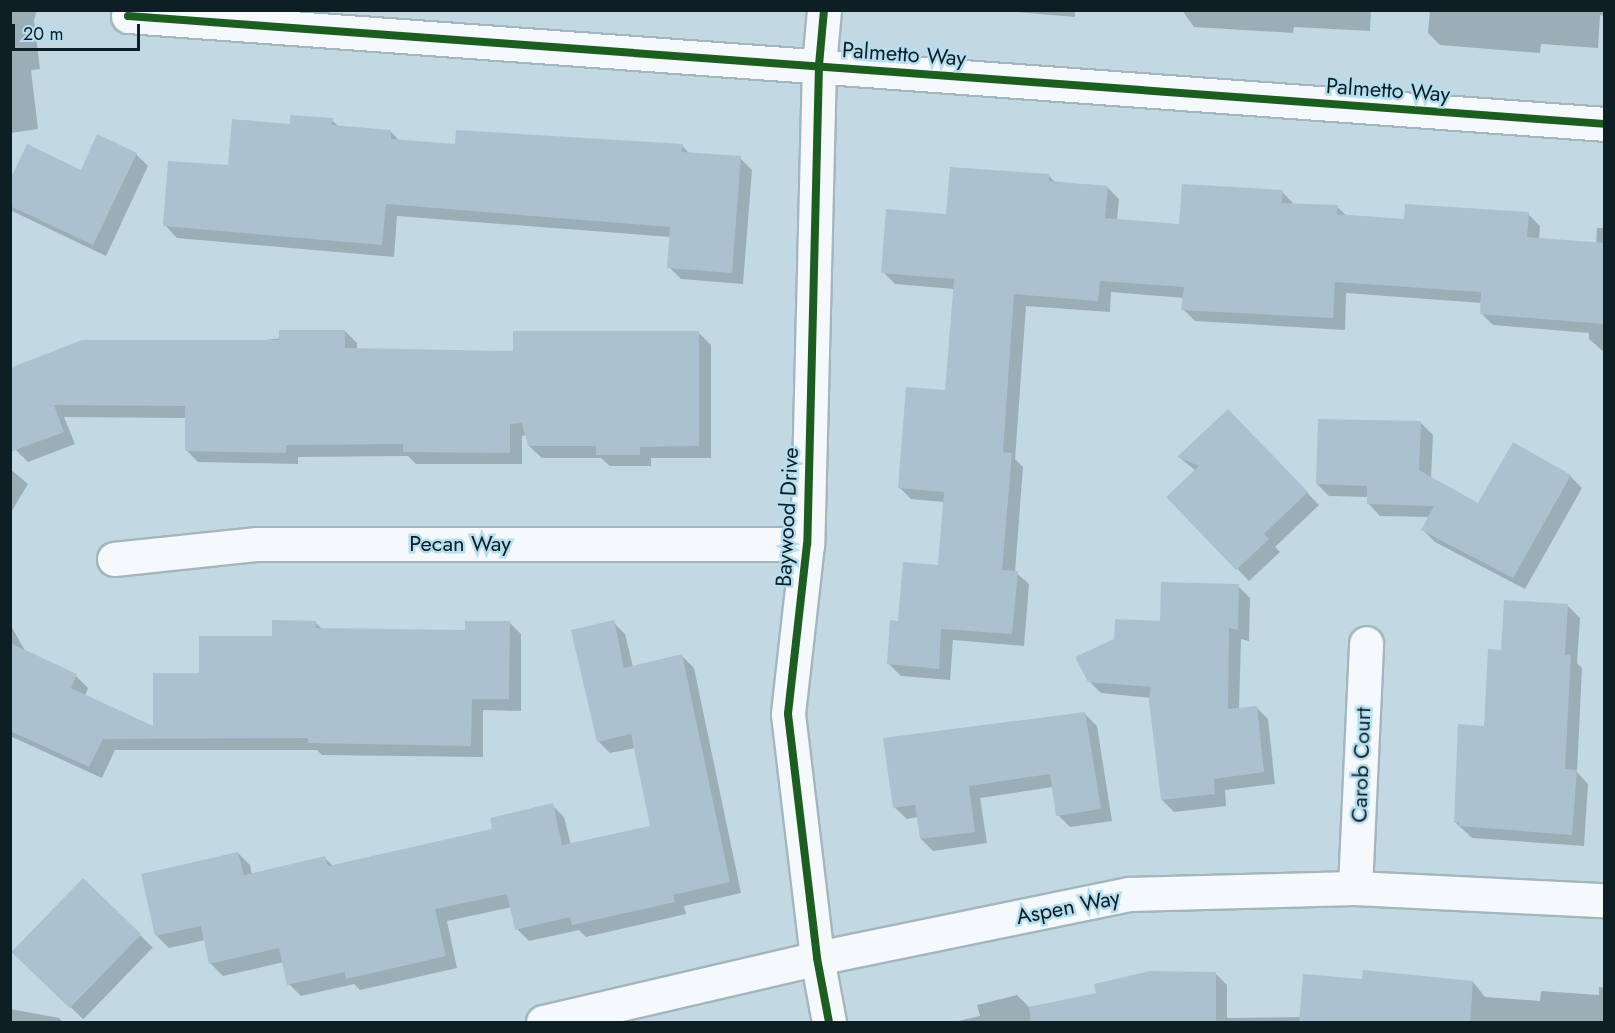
<!DOCTYPE html>
<html>
<head>
<meta charset="utf-8">
<style>
	body { margin:0 }
	#map { position:relative; width:1615px; height:1033px; overflow:hidden; background:#c2d9e3; font-family:Jost,sans-serif }
	div>[style] { position:absolute }
	.shadow>* { inset:0; background:#0003; transform-origin:0 0 }
	.building>* { inset:0; background:#acc1d0; transform-origin:0 0 }
	.roads { filter:drop-shadow(2px 0 #a3b6bd) drop-shadow(-2px 0 #a3b6bd) drop-shadow(0 2px #a3b6bd) drop-shadow(0 -2px #a3b6bd) }
	.minor>* { height:33px; margin:-16.5px; padding:0 16.5px; transform-origin:16.5px; border-radius:16.5px; background:#f6f9fb }
	.cycleway>* { height:8px; margin:-4px; padding:0 4px; transform-origin:4px; border-radius:4px; background:#1b5e20 }
	span { translate:-50% -50%; white-space:nowrap; text-align:center; line-height:1.15; -webkit-text-stroke:5px #b5dff0; paint-order:stroke }
	.street-label { font-size:22px; color:#0d1e24 }
	.frame { position:absolute; inset:0; border:12px solid #0d1e24; pointer-events:none }
	.scale { position:absolute; left:12px; top:24px; width:128px; height:27px; box-sizing:border-box; border:3px solid #0d1e24; border-top:0; padding-left:8px; font-size:18px; line-height:21px; white-space:nowrap; color:#0d1e24; -webkit-text-stroke:4px #b5dff0; paint-order:stroke }
</style>
</head>
<body>
<div id="map">
	<div class="shadow">
		<i style="clip-path:polygon(10px 10px,37px 10px,34px 20px,40px 69px,31px 70px,38px 129px,10px 133px)"></i>
		<i style="clip-path:polygon(991px 10px,1075px 10px,1075px 17px)"></i>
		<i style="clip-path:polygon(1182px 10px,1371px 10px,1370px 31px,1294px 27px,1293px 33px,1194px 27px)"></i>
		<i style="clip-path:polygon(1430px 10px,1604px 10px,1604px 16px,1600px 15px,1598px 48px,1541px 44px,1540px 53px,1440px 45px,1428px 33px)"></i>
		<i style="clip-path:polygon(332px 120px,340px 128px,391px 132px,400px 141px,456px 146px,682px 146px,690px 154px,740px 158px,752px 170px,743px 284px,681px 279px,669px 267px,671px 237px,397px 216px,394px 257px,177px 238px,165px 225px,230px 167px,291px 126px)"></i>
		<i style="clip-path:polygon(136px 154px,148px 166px,106px 256px,10px 210px,10px 183px,82px 172px)"></i>
		<i style="clip-path:polygon(1049px 176px,1056px 183px,1107px 187px,1119px 199px,1117px 220px,1180px 225px,1282px 192px,1294px 204px,1337px 207px,1347px 216px,1405px 221px,1528px 214px,1540px 226px,1539px 239px,1596px 244px,1597px 228px,1604px 228px,1604px 352px,1589px 339px,1589px 333px,1493px 325px,1481px 313px,1482px 303px,1346px 293px,1345px 330px,1195px 321px,1183px 309px,1184px 298px,1111px 292px,1110px 312px,1026px 306px,1015px 459px,1023px 467px,1015px 572px,1029px 584px,1024px 646px,953px 640px,950px 680px,901px 676px,889px 664px,940px 567px,945px 502px,911px 499px,899px 487px,947px 391px,954px 289px,895px 284px,883px 272px,948px 216px)"></i>
		<i style="clip-path:polygon(345px 331px,357px 343px,357px 350px,515px 352px,699px 333px,711px 345px,711px 458px,651px 458px,651px 466px,610px 466px,601px 458px,542px 458px,529px 446px,527px 435px,522px 436px,522px 464px,416px 464px,408px 456px,298px 457px,298px 464px,198px 462px,186px 450px,186px 418px,64px 417px,75px 444px,28px 462px,16px 450px,10px 369px)"></i>
		<i style="clip-path:polygon(1228px 411px,1319px 505px,1275px 547px,1280px 552px,1249px 581px,1169px 497px,1196px 471px,1179px 457px)"></i>
		<i style="clip-path:polygon(1420px 422px,1433px 435px,1431px 479px,1479px 505px,1570px 476px,1582px 488px,1525px 589px,1435px 542px,1423px 530px,1430px 517px,1380px 516px,1368px 503px,1368px 497px,1329px 496px,1317px 484px)"></i>
		<i style="clip-path:polygon(10px 469px,28px 484px,10px 514px)"></i>
		<i style="clip-path:polygon(1238px 586px,1250px 598px,1249px 641px,1241px 639px,1239px 709px,1256px 707px,1268px 719px,1275px 784px,1225px 790px,1226px 806px,1174px 812px,1162px 800px,1151px 698px,1101px 693px,1089px 681px,1162px 622px)"></i>
		<i style="clip-path:polygon(1568px 606px,1580px 618px,1577px 663px,1582px 668px,1577px 772px,1588px 784px,1584px 846px,1472px 838px,1455px 822px,1485px 727px,1502px 651px)"></i>
		<i style="clip-path:polygon(315px 622px,323px 630px,466px 631px,509px 622px,521px 634px,521px 711px,483px 710px,483px 757px,322px 755px,317px 750px,115px 750px,102px 778px,10px 736px,10px 624px,28px 656px,76px 676px,88px 688px,85px 696px,154px 729px,200px 674px,273px 637px)"></i>
		<i style="clip-path:polygon(613px 622px,625px 634px,633px 667px,682px 656px,694px 668px,741px 893px,684px 906px,686px 914px,586px 937px,579px 930px,529px 941px,517px 929px,512px 907px,447px 921px,457px 968px,360px 990px,354px 984px,301px 996px,289px 984px,284px 962px,223px 976px,210px 963px,205px 940px,169px 948px,157px 936px,238px 853px,250px 865px,252px 875px,325px 858px,333px 866px,494px 830px,552px 805px,564px 817px,571px 845px,652px 827px,635px 748px,610px 753px,598px 741px)"></i>
		<i style="clip-path:polygon(1085px 714px,1097px 726px,1112px 821px,1070px 827px,1058px 815px,1053px 787px,980px 798px,987px 843px,933px 851px,921px 839px,918px 817px,907px 819px,894px 807px)"></i>
		<i style="left:83px;top:880px;width:97px;height:100px;rotate:44deg"></i>
		<i style="clip-path:polygon(1215px 973px,1227px 985px,1227px 1018px,1301px 1017px,1363px 980px,1473px 982px,1485px 997px,1540px 1001px,1541px 991px,1599px 995px,1599px 987px,1604px 988px,1604px 1022px,954px 1022px,980px 1016px,977px 1005px,1017px 995px,1029px 1007px)"></i>
		<i style="clip-path:polygon(10px 1009px,59px 1018px,63px 1022px,10px 1022px)"></i>
	</div>
	<div class="building">
		<i style="clip-path:polygon(290px 115px,333px 118px,332px 125px,391px 130px,391px 139px,455px 144px,456px 130px,683px 144px,682px 152px,741px 156px,732px 273px,667px 268px,670px 227px,386px 204px,382px 245px,163px 226px,168px 161px,228px 165px,232px 119px,290px 124px)"></i>
		<i style="clip-path:polygon(97px 134px,137px 153px,93px 245px,10px 206px,10px 180px,27px 144px,81px 170px)"></i>
		<i style="clip-path:polygon(950px 167px,1049px 174px,1049px 181px,1108px 186px,1105px 218px,1179px 224px,1182px 184px,1283px 190px,1282px 203px,1338px 205px,1337px 214px,1404px 219px,1405px 204px,1529px 212px,1527px 237px,1605px 243px,1605px 324px,1480px 314px,1481px 292px,1335px 282px,1333px 318px,1181px 310px,1184px 287px,1100px 281px,1098px 301px,1014px 294px,1003px 452px,1012px 453px,1002px 570px,1018px 571px,1012px 634px,941px 629px,939px 669px,887px 664px,890px 620px,898px 621px,903px 562px,938px 565px,944px 492px,898px 488px,906px 387px,945px 390px,954px 279px,881px 273px,886px 209px,946px 214px)"></i>
		<i style="clip-path:polygon(279px 330px,345px 330px,345px 348px,513px 351px,513px 331px,699px 331px,699px 446px,640px 447px,640px 455px,596px 455px,596px 446px,528px 446px,522px 423px,510px 424px,510px 453px,403px 452px,403px 444px,286px 445px,286px 453px,185px 451px,185px 406px,54px 405px,64px 432px,10px 452px,10px 368px,82px 340px,279px 340px)"></i>
		<i style="clip-path:polygon(1228px 409px,1308px 492px,1264px 534px,1269px 539px,1236px 570px,1166px 497px,1199px 466px,1177px 457px)"></i>
		<i style="clip-path:polygon(1318px 419px,1421px 421px,1419px 470px,1478px 503px,1513px 442px,1571px 475px,1513px 578px,1421px 530px,1434px 506px,1367px 504px,1367px 486px,1316px 484px)"></i>
		<i style="clip-path:polygon(1161px 582px,1239px 584px,1238px 630px,1229px 628px,1228px 709px,1257px 706px,1264px 772px,1214px 779px,1215px 794px,1161px 800px,1149px 701px,1151px 687px,1088px 682px,1075px 657px,1114px 639px,1115px 619px,1160px 621px)"></i>
		<i style="clip-path:polygon(1504px 600px,1568px 604px,1565px 655px,1571px 654px,1565px 769px,1577px 770px,1572px 835px,1459px 826px,1459px 823px,1454px 823px,1458px 724px,1484px 726px,1488px 649px,1501px 650px)"></i>
		<i style="clip-path:polygon(272px 620px,316px 621px,316px 628px,465px 630px,465px 621px,510px 621px,509px 699px,472px 699px,471px 746px,308px 743px,308px 738px,103px 739px,89px 767px,10px 731px,10px 643px,77px 674px,71px 688px,153px 726px,153px 673px,199px 673px,199px 636px,272px 636px)"></i>
		<i style="clip-path:polygon(614px 620px,624px 668px,682px 654px,730px 882px,673px 895px,675px 902px,572px 925px,570px 917px,515px 930px,507px 894px,435px 909px,446px 956px,346px 979px,345px 972px,287px 985px,279px 948px,209px 964px,201px 926px,155px 936px,141px 874px,238px 852px,244px 875px,325px 856px,328px 866px,492px 829px,490px 818px,553px 803px,562px 845px,650px 826px,631px 734px,597px 742px,571px 630px)"></i>
		<i style="clip-path:polygon(1085px 712px,1101px 809px,1056px 816px,1050px 774px,969px 786px,975px 832px,920px 839px,915px 805px,893px 808px,883px 738px)"></i>
		<i style="left:83px;top:878px;width:81px;height:103px;rotate:44deg"></i>
		<i style="clip-path:polygon(1363px 970px,1473px 981px,1470px 1023px,1299px 1023px,1303px 974px,1362px 979px)"></i>
		<i style="clip-path:polygon(1150px 971px,1216px 972px,1216px 1023px,1031px 1023px,1029px 1007px,1096px 993px,1094px 984px)"></i>
	</div>
	<div class="roads">
		<div class="minor">
			<i style="left:824px;top:10px;width:55px;rotate:95.2deg"></i>
			<i style="left:819px;top:65px;width:479px;rotate:91.4deg"></i>
			<i style="left:807px;top:544px;width:171px;rotate:96.4deg"></i>
			<i style="left:788px;top:714px;width:246px;rotate:83.2deg"></i>
			<i style="left:817px;top:958px;width:65px;rotate:79.4deg"></i>
			<i style="left:128px;top:16px;width:1480px;rotate:4.18deg"></i>
			<i style="left:114px;top:559px;width:144px;rotate:-6deg"></i>
			<i style="left:257px;top:544px;width:550px"></i>
			<i style="left:1355px;top:888px;width:245px;rotate:-87.4deg"></i>
			<i style="left:543px;top:1022px;width:281px;rotate:-13.1deg"></i>
			<i style="left:817px;top:958px;width:318px;rotate:-11.6deg"></i>
			<i style="left:1129px;top:894px;width:226px;rotate:-1.5deg"></i>
			<i style="left:1355px;top:888px;width:249px;rotate:2.8deg"></i>
		</div>
	</div>
	<div class="cycleway">
		<i style="left:824px;top:10px;width:55px;rotate:95.2deg"></i>
		<i style="left:819px;top:65px;width:479px;rotate:91.4deg"></i>
		<i style="left:807px;top:544px;width:171px;rotate:96.4deg"></i>
		<i style="left:788px;top:714px;width:246px;rotate:83.2deg"></i>
		<i style="left:817px;top:958px;width:65px;rotate:79.4deg"></i>
		<i style="left:128px;top:16px;width:1480px;rotate:4.18deg"></i>
	</div>
	<div class="street-label">
		<span style="left:904px;top:54px;rotate:4deg">Palmetto Way</span>
		<span style="left:1388px;top:90px;rotate:4deg">Palmetto Way</span>
		<span style="left:787px;top:517px;rotate:-87deg">Baywood Drive</span>
		<span style="left:460px;top:544px">Pecan Way</span>
		<span style="left:1361px;top:765px;rotate:-88deg">Carob Court</span>
		<span style="left:1068px;top:907px;rotate:-11deg">Aspen Way</span>
	</div>
	<div class="frame"></div>
	<div class="scale">20 m</div>
</div>
</body>
</html>
